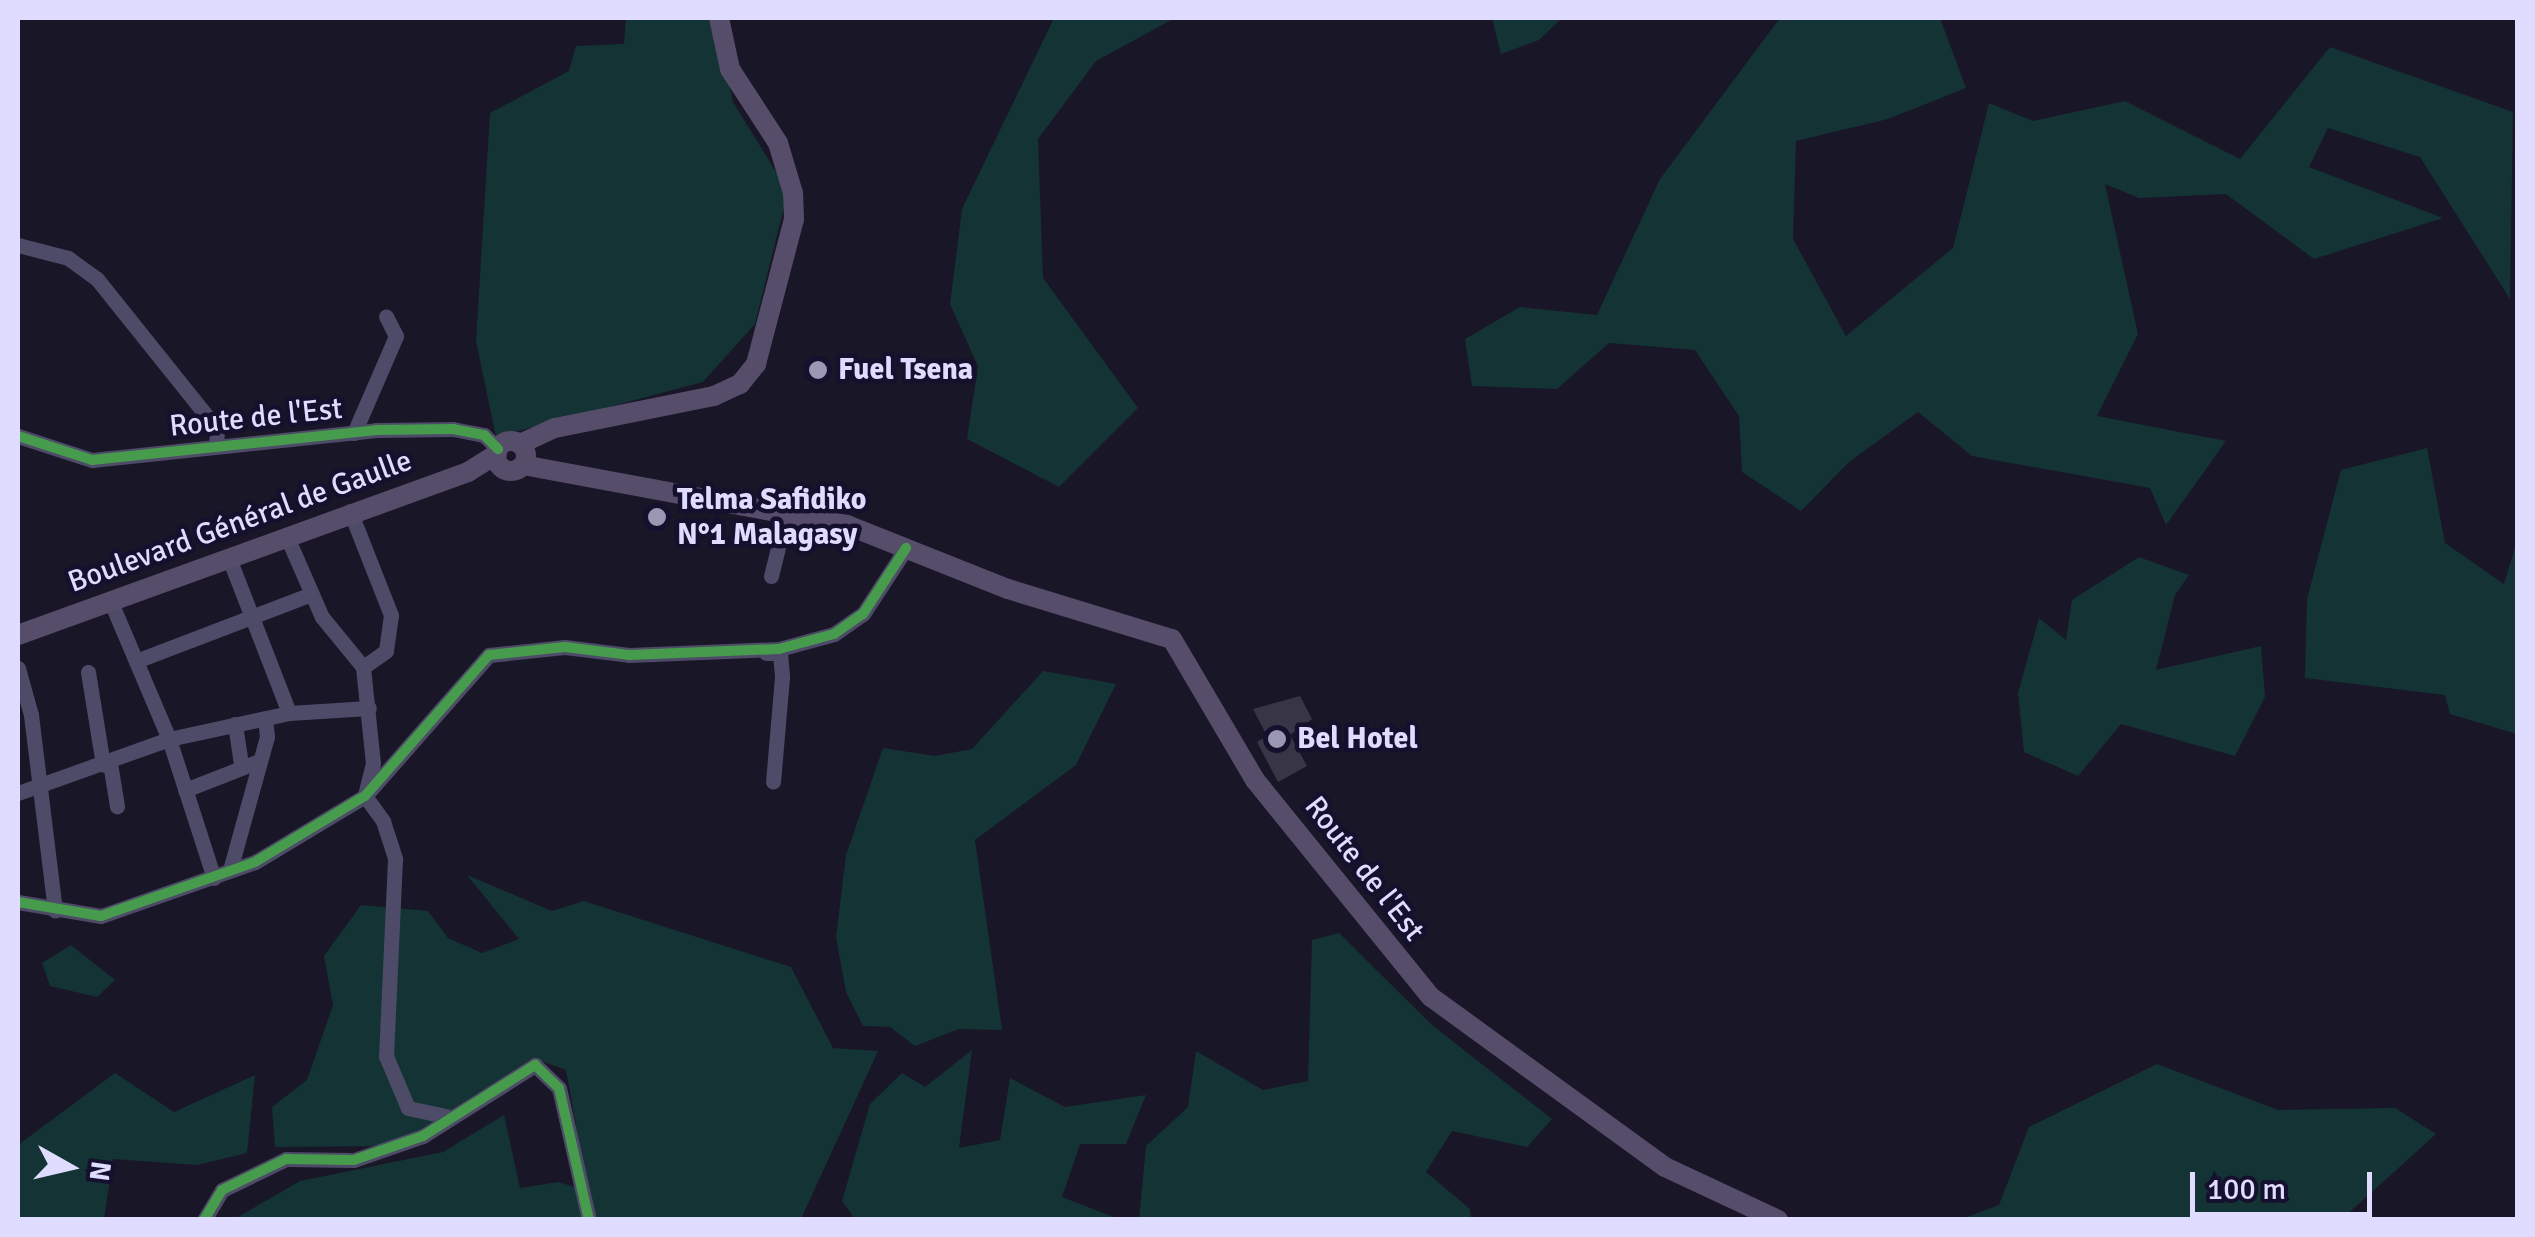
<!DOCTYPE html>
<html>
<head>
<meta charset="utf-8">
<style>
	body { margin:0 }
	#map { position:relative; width:2535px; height:1237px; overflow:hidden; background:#191627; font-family:Signika,sans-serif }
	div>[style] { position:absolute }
	.green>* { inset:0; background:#143334 }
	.building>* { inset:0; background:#383547 }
	.minor>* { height:15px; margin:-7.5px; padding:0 7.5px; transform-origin:7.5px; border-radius:7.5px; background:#4d4b67 }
	.major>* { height:20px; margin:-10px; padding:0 10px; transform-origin:10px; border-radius:10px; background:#564d6b }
	.major>.ring { margin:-10px; padding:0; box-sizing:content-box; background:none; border:20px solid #564d6b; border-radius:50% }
	.cycleway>* { height:10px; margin:-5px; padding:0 5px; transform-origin:5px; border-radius:5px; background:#469c4c }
	.dots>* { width:28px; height:28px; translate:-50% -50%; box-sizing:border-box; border:5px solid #15102d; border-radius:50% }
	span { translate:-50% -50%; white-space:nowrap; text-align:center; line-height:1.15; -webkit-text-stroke:9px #15102d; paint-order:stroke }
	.poi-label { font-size:30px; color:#e0dcff; font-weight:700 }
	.left { translate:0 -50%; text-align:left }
	.street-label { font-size:30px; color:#e0dcff }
	.frame { position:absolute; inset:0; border:20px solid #e0dcff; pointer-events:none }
	.north { position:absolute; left:20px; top:1117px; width:100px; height:100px; -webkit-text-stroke:8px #15102d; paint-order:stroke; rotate:98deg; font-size:28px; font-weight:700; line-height:40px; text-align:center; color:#e0dcff }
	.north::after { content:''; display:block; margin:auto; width:35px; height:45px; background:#e0dcff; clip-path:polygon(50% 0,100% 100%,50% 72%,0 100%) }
	.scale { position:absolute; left:2190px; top:1172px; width:182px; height:45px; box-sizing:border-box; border:5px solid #e0dcff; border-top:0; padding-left:12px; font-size:30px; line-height:35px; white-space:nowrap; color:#e0dcff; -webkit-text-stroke:8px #15102d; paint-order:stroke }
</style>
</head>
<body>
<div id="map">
	<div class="green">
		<i style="clip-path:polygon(626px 18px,715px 18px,733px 102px,788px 191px,755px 324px,703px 382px,496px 437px,476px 341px,490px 113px,569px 71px,576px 46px,624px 44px)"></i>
		<i style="clip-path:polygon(1054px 18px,1175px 18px,1096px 61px,1038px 139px,1043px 278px,1138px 408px,1059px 487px,967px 439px,978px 366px,950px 304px,962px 209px)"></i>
		<i style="clip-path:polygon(1492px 18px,1562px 18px,1539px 40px,1501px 54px)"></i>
		<i style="clip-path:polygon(1780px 18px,1940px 18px,1966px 88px,1888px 119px,1796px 141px,1793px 239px,1846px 336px,1953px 248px,1989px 103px,2033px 121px,2125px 101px,2240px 159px,2330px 47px,2513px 112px,2510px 299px,2420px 157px,2328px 128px,2309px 167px,2443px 218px,2314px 259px,2226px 194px,2139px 198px,2105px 184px,2138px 334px,2097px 416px,2226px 441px,2166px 525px,2150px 488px,1972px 456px,1918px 412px,1849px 462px,1801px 511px,1742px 472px,1739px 416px,1695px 350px,1609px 343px,1557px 389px,1472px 386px,1465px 339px,1520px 307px,1597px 315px,1660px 179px)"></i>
		<i style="clip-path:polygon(2427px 448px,2445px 543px,2504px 584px,2517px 541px,2517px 734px,2450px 714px,2445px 695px,2305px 678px,2307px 599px,2341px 470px)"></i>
		<i style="clip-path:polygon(2139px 557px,2189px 575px,2175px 595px,2156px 670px,2261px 646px,2265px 697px,2235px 756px,2121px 724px,2078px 776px,2024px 752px,2018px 693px,2039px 618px,2066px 640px,2072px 600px)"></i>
		<i style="clip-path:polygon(1043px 671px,1116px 684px,1076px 765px,975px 840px,1002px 1030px,959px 1029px,915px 1046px,890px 1027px,863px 1026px,846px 992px,836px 937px,846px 855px,883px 748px,935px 756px,972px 749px)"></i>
		<i style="clip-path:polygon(467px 875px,552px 911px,584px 901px,791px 967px,833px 1048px,878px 1051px,801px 1219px,233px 1220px,300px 1181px,443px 1152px,504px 1115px,520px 1188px,558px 1182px,588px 1191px,566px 1070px,533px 1058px,394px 1146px,275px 1147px,272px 1107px,307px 1080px,333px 1005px,324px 956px,361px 905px,428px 911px,448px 938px,482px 953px,519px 939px)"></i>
		<i style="clip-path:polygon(1339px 933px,1432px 1025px,1552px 1119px,1527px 1147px,1452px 1131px,1426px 1172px,1470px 1209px,1471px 1219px,1139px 1219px,1146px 1146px,1188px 1107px,1196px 1051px,1263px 1090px,1308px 1081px,1312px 940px)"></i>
		<i style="clip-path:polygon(71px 945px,115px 980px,97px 997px,50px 986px,42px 963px)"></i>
		<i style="clip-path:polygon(972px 1050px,959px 1148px,1000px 1140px,1010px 1078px,1065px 1107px,1146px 1095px,1126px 1144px,1080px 1144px,1062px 1197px,1119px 1219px,855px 1219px,842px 1201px,870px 1104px,902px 1073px,925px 1087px)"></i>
		<i style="clip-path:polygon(2157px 1064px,2278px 1110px,2395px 1108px,2436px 1134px,2342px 1219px,1962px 1219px,1999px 1205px,2029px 1127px)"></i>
		<i style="clip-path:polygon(115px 1073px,174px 1112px,255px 1075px,247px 1153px,197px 1165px,113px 1159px,104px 1219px,18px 1219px,18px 1145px)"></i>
	</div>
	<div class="building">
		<i style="clip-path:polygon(1300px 696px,1312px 719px,1290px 735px,1307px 766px,1278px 782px,1257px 742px,1267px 736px,1253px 709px)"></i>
	</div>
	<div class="minor">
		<i style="left:18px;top:245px;width:52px;rotate:14.6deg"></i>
		<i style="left:68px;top:258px;width:36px;rotate:36deg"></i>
		<i style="left:97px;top:279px;width:192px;rotate:51.3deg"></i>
		<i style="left:217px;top:429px;width:17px;rotate:93deg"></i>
		<i style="left:216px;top:446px;width:9px"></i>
		<i style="left:354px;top:433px;width:106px;rotate:-66.6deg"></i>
		<i style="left:396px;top:336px;width:22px;rotate:-117deg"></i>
		<i style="left:18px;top:436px;width:78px;rotate:18deg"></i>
		<i style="left:92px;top:460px;width:286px;rotate:-6deg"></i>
		<i style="left:376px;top:430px;width:77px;rotate:-0.7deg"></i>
		<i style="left:453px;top:429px;width:32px;rotate:11deg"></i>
		<i style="left:484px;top:435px;width:20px;rotate:45deg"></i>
		<i style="left:350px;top:511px;width:112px;rotate:68.5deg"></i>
		<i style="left:391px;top:615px;width:36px;rotate:98deg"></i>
		<i style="left:386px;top:651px;width:28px;rotate:145deg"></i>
		<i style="left:287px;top:537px;width:87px;rotate:66.4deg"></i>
		<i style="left:322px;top:617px;width:65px;rotate:50.6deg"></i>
		<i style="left:363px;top:667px;width:97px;rotate:84.1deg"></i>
		<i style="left:373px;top:763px;width:34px;rotate:104deg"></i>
		<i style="left:365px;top:796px;width:31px;rotate:54deg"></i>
		<i style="left:383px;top:821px;width:40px;rotate:72deg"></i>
		<i style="left:395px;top:859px;width:197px;rotate:92.6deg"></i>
		<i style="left:386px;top:1056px;width:56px;rotate:67.1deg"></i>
		<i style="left:408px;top:1108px;width:40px;rotate:12deg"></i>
		<i style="left:229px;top:558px;width:166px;rotate:68.8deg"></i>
		<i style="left:289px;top:713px;width:80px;rotate:-3.6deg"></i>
		<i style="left:771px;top:576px;width:67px;rotate:-76.2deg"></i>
		<i style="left:110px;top:600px;width:151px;rotate:67deg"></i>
		<i style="left:169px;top:739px;width:146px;rotate:72.1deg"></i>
		<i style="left:766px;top:653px;width:14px"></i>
		<i style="left:780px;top:653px;width:24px;rotate:85deg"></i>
		<i style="left:782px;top:677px;width:105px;rotate:94.9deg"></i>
		<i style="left:136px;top:661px;width:187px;rotate:-20.9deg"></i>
		<i style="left:18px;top:668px;width:49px;rotate:74.5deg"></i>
		<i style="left:31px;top:715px;width:197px;rotate:83deg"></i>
		<i style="left:88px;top:672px;width:94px;rotate:80.8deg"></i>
		<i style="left:235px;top:724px;width:40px;rotate:81.5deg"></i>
		<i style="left:110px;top:763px;width:44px;rotate:80.8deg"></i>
		<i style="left:185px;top:790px;width:77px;rotate:-21.3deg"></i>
		<i style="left:18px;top:793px;width:160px;rotate:-19.7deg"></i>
		<i style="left:169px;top:739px;width:123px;rotate:-12.2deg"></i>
		<i style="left:230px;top:870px;width:138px;rotate:-74.5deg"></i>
		<i style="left:267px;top:737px;width:19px;rotate:-96deg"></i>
		<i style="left:18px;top:902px;width:84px;rotate:9.6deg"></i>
		<i style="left:101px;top:916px;width:163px;rotate:-19.3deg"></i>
		<i style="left:255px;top:862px;width:128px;rotate:-31deg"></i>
		<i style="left:365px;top:796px;width:188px;rotate:-48.7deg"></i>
		<i style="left:489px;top:655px;width:76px;rotate:-6deg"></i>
		<i style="left:565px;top:647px;width:64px;rotate:7.1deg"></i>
		<i style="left:629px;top:655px;width:150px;rotate:-2.3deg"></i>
		<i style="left:779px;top:649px;width:57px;rotate:-15.3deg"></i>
		<i style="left:834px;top:634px;width:35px;rotate:-35deg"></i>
		<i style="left:863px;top:614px;width:79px;rotate:-56.9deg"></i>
		<i style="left:204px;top:1220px;width:35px;rotate:-59deg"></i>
		<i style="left:222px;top:1190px;width:71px;rotate:-25.8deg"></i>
		<i style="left:286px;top:1159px;width:68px;rotate:0.8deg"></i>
		<i style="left:354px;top:1160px;width:73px;rotate:-19.2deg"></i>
		<i style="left:423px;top:1136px;width:133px;rotate:-32.4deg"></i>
		<i style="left:535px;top:1065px;width:33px;rotate:44deg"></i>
		<i style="left:559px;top:1088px;width:135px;rotate:77.2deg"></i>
	</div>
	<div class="major">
		<i class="ring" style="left:496px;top:441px;width:10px;height:10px"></i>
		<i style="left:520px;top:444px;width:38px;rotate:-25deg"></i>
		<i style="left:555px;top:428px;width:162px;rotate:-11.4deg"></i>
		<i style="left:714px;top:396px;width:29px;rotate:-25deg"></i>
		<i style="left:740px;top:384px;width:26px;rotate:-51deg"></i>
		<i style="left:756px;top:364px;width:150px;rotate:-75.3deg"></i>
		<i style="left:794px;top:219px;width:26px;rotate:-92deg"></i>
		<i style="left:793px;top:193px;width:52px;rotate:-106.7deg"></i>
		<i style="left:778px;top:143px;width:88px;rotate:-123deg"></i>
		<i style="left:730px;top:69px;width:52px;rotate:-102.2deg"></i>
		<i style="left:523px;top:465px;width:330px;rotate:10.5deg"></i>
		<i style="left:847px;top:525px;width:173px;rotate:21.7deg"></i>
		<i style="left:1008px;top:589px;width:171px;rotate:17deg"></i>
		<i style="left:1172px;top:639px;width:164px;rotate:59.5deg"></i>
		<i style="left:1255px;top:780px;width:279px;rotate:51deg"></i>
		<i style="left:1431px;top:997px;width:289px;rotate:36deg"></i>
		<i style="left:1665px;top:1167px;width:125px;rotate:25.1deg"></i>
		<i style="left:18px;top:635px;width:479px;rotate:-19.9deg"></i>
		<i style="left:468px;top:472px;width:34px;rotate:-32deg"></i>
	</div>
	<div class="cycleway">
		<i style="left:18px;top:436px;width:78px;rotate:18deg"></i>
		<i style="left:92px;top:460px;width:286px;rotate:-6deg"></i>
		<i style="left:376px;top:430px;width:77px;rotate:-0.7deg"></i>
		<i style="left:453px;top:429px;width:32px;rotate:11deg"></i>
		<i style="left:484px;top:435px;width:20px;rotate:45deg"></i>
		<i style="left:18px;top:902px;width:84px;rotate:9.6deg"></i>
		<i style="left:101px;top:916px;width:163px;rotate:-19.3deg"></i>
		<i style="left:255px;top:862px;width:128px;rotate:-31deg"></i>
		<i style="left:365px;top:796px;width:188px;rotate:-48.7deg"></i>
		<i style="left:489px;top:655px;width:76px;rotate:-6deg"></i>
		<i style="left:565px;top:647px;width:64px;rotate:7.1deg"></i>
		<i style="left:629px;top:655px;width:150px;rotate:-2.3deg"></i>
		<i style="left:779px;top:649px;width:57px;rotate:-15.3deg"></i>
		<i style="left:834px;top:634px;width:35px;rotate:-35deg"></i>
		<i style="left:863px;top:614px;width:79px;rotate:-56.9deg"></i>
		<i style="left:204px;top:1220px;width:35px;rotate:-59deg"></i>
		<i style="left:222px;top:1190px;width:71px;rotate:-25.8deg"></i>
		<i style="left:286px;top:1159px;width:68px;rotate:0.8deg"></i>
		<i style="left:354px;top:1160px;width:73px;rotate:-19.2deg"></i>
		<i style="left:423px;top:1136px;width:133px;rotate:-32.4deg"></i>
		<i style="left:535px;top:1065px;width:33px;rotate:44deg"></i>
		<i style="left:559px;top:1088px;width:135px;rotate:77.2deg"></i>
	</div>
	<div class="dots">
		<i style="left:818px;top:370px;background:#9a97b3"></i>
		<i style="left:657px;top:517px;background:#9a97b3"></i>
		<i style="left:1277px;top:739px;background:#9a97b3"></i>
	</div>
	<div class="poi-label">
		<span class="left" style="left:838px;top:370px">Fuel Tsena</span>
		<span class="left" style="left:677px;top:517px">Telma Safidiko<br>N°1 Malagasy</span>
		<span class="left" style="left:1297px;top:739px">Bel Hotel</span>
	</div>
	<div class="street-label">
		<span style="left:256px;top:418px;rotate:-6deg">Route de l'Est</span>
		<span style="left:240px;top:522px;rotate:-20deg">Boulevard Général de Gaulle</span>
		<span style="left:1364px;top:869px;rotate:52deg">Route de l'Est</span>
	</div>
	<div class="frame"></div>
	<div class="north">N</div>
	<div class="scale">100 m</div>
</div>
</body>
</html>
